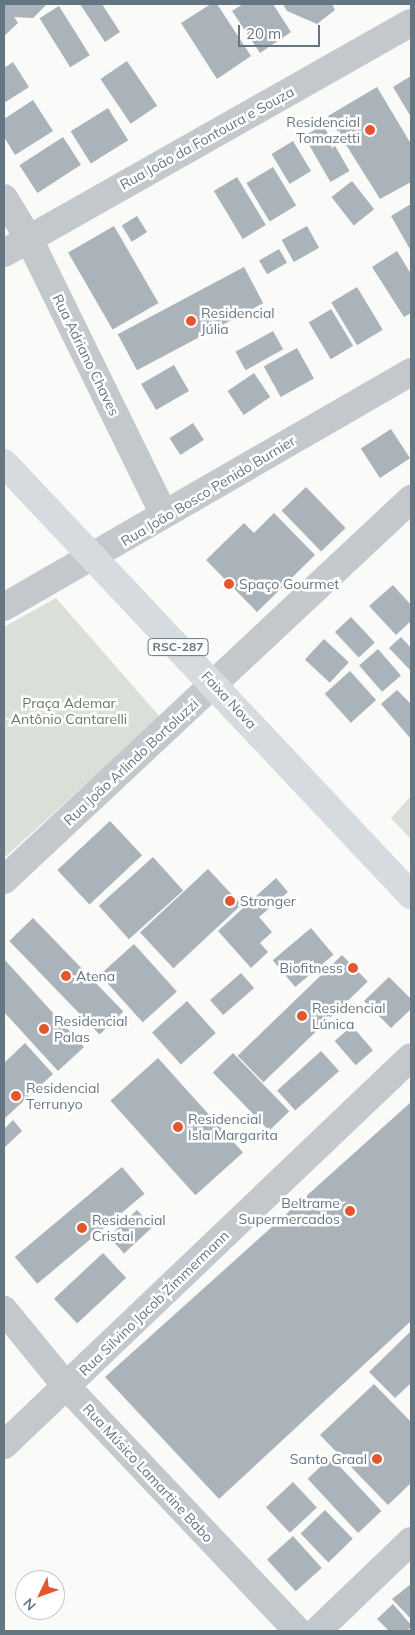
<!DOCTYPE html>
<html>
<head>
<meta charset="utf-8">
<style>
	body { margin:0 }
	#map { position:relative; width:415px; height:1635px; overflow:hidden; background:#fafaf8; font-family:Mulish,sans-serif }
	div>[style] { position:absolute }
	.green>* { inset:0; background:#dadfd7 }
	.building>* { inset:0; background:#aab3b9; transform-origin:0 0 }
	.minor>* { height:28px; margin:-14px; padding:0 14px; transform-origin:14px; border-radius:14px; background:#c3c8cc }
	.highway>* { height:28px; margin:-14px; padding:0 14px; transform-origin:14px; border-radius:14px; background:#d6dbdf }
	.dots>* { width:14px; height:14px; translate:-50% -50%; box-sizing:border-box; border:2px solid #fff; border-radius:50% }
	span { translate:-50% -50%; white-space:nowrap; text-align:center; line-height:1.15; -webkit-text-stroke:5px #fff; paint-order:stroke }
	.shield-label span { padding:1px 4px; background:#fff; border:1px solid; border-radius:4px; -webkit-text-stroke-width:0 }
	.shield-label { font-size:12px; color:#657683; font-weight:700 }
	.poi-label { font-size:14px; color:#657683 }
	.right { translate:-100% -50%; text-align:right }
	.left { translate:0 -50%; text-align:left }
	.street-label { font-size:14px; color:#657683 }
	.park-label { font-size:14px; color:#687a64 }
	.frame { position:absolute; inset:0; border:5px solid #657683; pointer-events:none }
	.north { position:absolute; left:15px; top:1570px; width:50px; height:50px; box-sizing:border-box; background:#fff; border:1px solid #c1c8cd; border-radius:50%; rotate:228deg; font-size:14px; font-weight:700; line-height:20px; text-align:center; color:#657683 }
	.north::after { content:''; display:block; margin:auto; width:18px; height:22px; background:#e4572e; clip-path:polygon(50% 0,100% 100%,50% 72%,0 100%) }
	.scale { position:absolute; left:238px; top:25px; width:82px; height:22px; box-sizing:border-box; border:2px solid #657683; border-top:0; padding-left:6px; font-size:15px; line-height:18px; white-space:nowrap; color:#657683; -webkit-text-stroke:4px #fff; paint-order:stroke }
</style>
</head>
<body>
<div id="map">
	<div class="green">
		<i style="clip-path:polygon(56px 598px,160px 717px,4px 858px,4px 627px)"></i>
		<i style="clip-path:polygon(411px 796px,411px 839px,391px 818px)"></i>
	</div>
	<div class="building">
		<i style="clip-path:polygon(4px 4px,47px 4px,33px 18px,14px 17px,18px 23px,4px 36px)"></i>
		<i style="clip-path:polygon(80px 4px,102px 4px,120px 32px,105px 42px)"></i>
		<i style="clip-path:polygon(211px 4px,217px 4px,251px 56px,217px 79px,181px 23px)"></i>
		<i style="clip-path:polygon(243px 4px,273px 4px,291px 32px,260px 53px,232px 11px)"></i>
		<i style="clip-path:polygon(283px 4px,332px 4px,335px 10px,317px 24px,287px 11px)"></i>
		<i style="left:59px;top:6px;width:58px;height:23px;rotate:58deg"></i>
		<i style="left:127px;top:61px;width:54px;height:32px;rotate:56deg"></i>
		<i style="clip-path:polygon(13px 62px,29px 87px,4px 103px,4px 68px)"></i>
		<i style="clip-path:polygon(411px 76px,411px 117px,393px 87px)"></i>
		<i style="clip-path:polygon(377px 87px,411px 144px,411px 182px,380px 199px,328px 116px)"></i>
		<i style="clip-path:polygon(33px 100px,53px 131px,15px 155px,4px 137px,4px 119px)"></i>
		<i style="left:108px;top:108px;width:38px;height:44px;rotate:58deg"></i>
		<i style="left:323px;top:125px;width:53px;height:22px;rotate:60deg"></i>
		<i style="left:63px;top:137px;width:33px;height:52px;rotate:57deg"></i>
		<i style="left:293px;top:141px;width:35px;height:25px;rotate:59deg"></i>
		<i style="left:273px;top:167px;width:45px;height:31px;rotate:59deg"></i>
		<i style="left:237px;top:177px;width:56px;height:27px;rotate:59deg"></i>
		<i style="left:352px;top:181px;width:36px;height:26px;rotate:52deg"></i>
		<i style="clip-path:polygon(411px 204px,411px 251px,391px 216px)"></i>
		<i style="left:137px;top:216px;width:19px;height:18px;rotate:58deg"></i>
		<i style="left:114px;top:226px;width:89px;height:53px;rotate:60deg"></i>
		<i style="left:307px;top:226px;width:25px;height:29px;rotate:61deg"></i>
		<i style="left:279px;top:249px;width:16px;height:23px;rotate:60deg"></i>
		<i style="clip-path:polygon(397px 251px,411px 274px,411px 313px,404px 317px,372px 267px)"></i>
		<i style="left:244px;top:267px;width:41px;height:143px;rotate:62deg"></i>
		<i style="left:357px;top:287px;width:50px;height:30px;rotate:59deg"></i>
		<i style="left:331px;top:309px;width:43px;height:26px;rotate:59deg"></i>
		<i style="left:273px;top:331px;width:21px;height:43px;rotate:61deg"></i>
		<i style="left:297px;top:348px;width:35px;height:38px;rotate:61deg"></i>
		<i style="left:174px;top:365px;width:30px;height:38px;rotate:60deg"></i>
		<i style="left:254px;top:373px;width:29px;height:32px;rotate:56deg"></i>
		<i style="left:193px;top:423px;width:20px;height:28px;rotate:57deg"></i>
		<i style="left:391px;top:429px;width:35px;height:36px;rotate:57deg"></i>
		<i style="left:306px;top:487px;width:57px;height:34px;rotate:46deg"></i>
		<i style="clip-path:polygon(274px 513px,315px 555px,257px 612px,206px 560px,244px 523px,254px 533px)"></i>
		<i style="clip-path:polygon(393px 585px,411px 605px,411px 621px,396px 635px,369px 606px)"></i>
		<i style="left:351px;top:617px;width:35px;height:22px;rotate:47deg"></i>
		<i style="clip-path:polygon(401px 637px,411px 648px,410px 670px,389px 648px)"></i>
		<i style="left:324px;top:639px;width:34px;height:28px;rotate:43deg"></i>
		<i style="left:378px;top:649px;width:35px;height:25px;rotate:49deg"></i>
		<i style="left:350px;top:671px;width:39px;height:34px;rotate:48deg"></i>
		<i style="clip-path:polygon(397px 690px,411px 704px,410px 738px,381px 704px)"></i>
		<i style="left:110px;top:821px;width:47px;height:72px;rotate:47deg"></i>
		<i style="left:153px;top:857px;width:45px;height:73px;rotate:48deg"></i>
		<i style="left:208px;top:869px;width:49px;height:93px;rotate:47deg"></i>
		<i style="clip-path:polygon(276px 878px,288px 892px,259px 917px,272px 932px,260px 943px,268px 952px,251px 968px,218px 931px)"></i>
		<i style="left:33px;top:918px;width:130px;height:33px;rotate:46deg"></i>
		<i style="left:311px;top:928px;width:35px;height:50px;rotate:50deg"></i>
		<i style="left:134px;top:944px;width:64px;height:46px;rotate:48deg"></i>
		<i style="left:342px;top:955px;width:37px;height:145px;rotate:46deg"></i>
		<i style="clip-path:polygon(4px 959px,84px 1047px,58px 1071px,4px 1012px)"></i>
		<i style="left:241px;top:973px;width:20px;height:41px;rotate:49deg"></i>
		<i style="clip-path:polygon(389px 977px,411px 999px,411px 1009px,391px 1028px,364px 1001px)"></i>
		<i style="left:187px;top:1001px;width:43px;height:47px;rotate:48deg"></i>
		<i style="left:352px;top:1026px;width:32px;height:23px;rotate:49deg"></i>
		<i style="clip-path:polygon(25px 1043px,53px 1074px,4px 1119px,4px 1063px)"></i>
		<i style="left:321px;top:1051px;width:27px;height:59px;rotate:48deg"></i>
		<i style="left:233px;top:1053px;width:81px;height:28px;rotate:46deg"></i>
		<i style="left:158px;top:1058px;width:127px;height:64px;rotate:48deg"></i>
		<i style="clip-path:polygon(411px 1102px,411px 1321px,219px 1499px,105px 1377px)"></i>
		<i style="clip-path:polygon(13px 1120px,22px 1131px,4px 1148px,4px 1129px)"></i>
		<i style="left:122px;top:1167px;width:35px;height:140px;rotate:50deg"></i>
		<i style="left:137px;top:1210px;width:23px;height:39px;rotate:47deg"></i>
		<i style="left:103px;top:1253px;width:34px;height:67px;rotate:47deg"></i>
		<i style="clip-path:polygon(411px 1331px,411px 1383px,395px 1398px,369px 1372px)"></i>
		<i style="clip-path:polygon(374px 1384px,411px 1422px,411px 1483px,388px 1505px,320px 1435px)"></i>
		<i style="left:331px;top:1457px;width:74px;height:32px;rotate:47deg"></i>
		<i style="left:293px;top:1482px;width:35px;height:37px;rotate:47deg"></i>
		<i style="left:325px;top:1510px;width:40px;height:34px;rotate:46deg"></i>
		<i style="left:293px;top:1536px;width:43px;height:35px;rotate:48deg"></i>
		<i style="clip-path:polygon(411px 1584px,411px 1619px,392px 1599px)"></i>
		<i style="clip-path:polygon(393px 1604px,411px 1625px,408px 1631px,389px 1631px,377px 1619px)"></i>
	</div>
	<div class="minor">
		<i style="left:4px;top:198px;width:48px;rotate:58.6deg"></i>
		<i style="left:29px;top:239px;width:306px;rotate:63.9deg"></i>
		<i style="left:4px;top:253px;width:467px;rotate:-29.5deg"></i>
		<i style="left:4px;top:607px;width:470px;rotate:-30deg"></i>
		<i style="left:4px;top:880px;width:558px;rotate:-43.11deg"></i>
		<i style="left:4px;top:1310px;width:98px;rotate:50.8deg"></i>
		<i style="left:66px;top:1386px;width:337px;rotate:46.6deg"></i>
		<i style="left:4px;top:1445px;width:562px;rotate:-43.63deg"></i>
		<i style="left:317px;top:1631px;width:130px;rotate:-43.8deg"></i>
	</div>
	<div class="highway">
		<i style="left:4px;top:463px;width:594px;rotate:46.71deg"></i>
	</div>
	<div class="dots">
		<i style="left:370px;top:130px;background:#e4572e"></i>
		<i style="left:191px;top:321px;background:#e4572e"></i>
		<i style="left:229px;top:584px;background:#e4572e"></i>
		<i style="left:230px;top:901px;background:#e4572e"></i>
		<i style="left:353px;top:968px;background:#e4572e"></i>
		<i style="left:66px;top:976px;background:#e4572e"></i>
		<i style="left:302px;top:1016px;background:#e4572e"></i>
		<i style="left:44px;top:1029px;background:#e4572e"></i>
		<i style="left:16px;top:1096px;background:#e4572e"></i>
		<i style="left:178px;top:1127px;background:#e4572e"></i>
		<i style="left:350px;top:1211px;background:#e4572e"></i>
		<i style="left:82px;top:1228px;background:#e4572e"></i>
		<i style="left:377px;top:1459px;background:#e4572e"></i>
	</div>
	<div class="shield-label">
		<span style="left:178px;top:647px">RSC-287</span>
	</div>
	<div class="poi-label">
		<span class="right" style="left:360px;top:130px">Residencial<br>Tomazetti</span>
		<span class="left" style="left:201px;top:321px">Residencial<br>Júlia</span>
		<span class="left" style="left:239px;top:584px">Spaço Gourmet</span>
		<span class="left" style="left:240px;top:901px">Stronger</span>
		<span class="right" style="left:343px;top:968px">Biofitness</span>
		<span class="left" style="left:76px;top:976px">Atena</span>
		<span class="left" style="left:312px;top:1016px">Residencial<br>Lúnica</span>
		<span class="left" style="left:54px;top:1029px">Residencial<br>Palas</span>
		<span class="left" style="left:26px;top:1096px">Residencial<br>Terrunyo</span>
		<span class="left" style="left:188px;top:1127px">Residencial<br>Isla Margarita</span>
		<span class="right" style="left:340px;top:1211px">Beltrame<br>Supermercados</span>
		<span class="left" style="left:92px;top:1228px">Residencial<br>Cristal</span>
		<span class="right" style="left:367px;top:1459px">Santo Graal</span>
	</div>
	<div class="street-label">
		<span style="left:207px;top:138px;rotate:-29deg">Rua João da Fontoura e Souza</span>
		<span style="left:86px;top:355px;rotate:64deg">Rua Adriano Chaves</span>
		<span style="left:208px;top:491px;rotate:-31deg">Rua João Bosco Penido Burnier</span>
		<span style="left:229px;top:700px;rotate:47deg">Faixa Nova</span>
		<span style="left:131px;top:762px;rotate:-43deg">Rua João Arlindo Bortoluzzi</span>
		<span style="left:154px;top:1303px;rotate:-44deg">Rua Silvino Jacob Zimmermann</span>
		<span style="left:148px;top:1473px;rotate:47deg">Rua Músico Lamartine Babo</span>
	</div>
	<div class="park-label">
		<span style="left:69px;top:711px">Praça Ademar<br>Antônio Cantarelli</span>
	</div>
	<div class="frame"></div>
	<div class="north">N</div>
	<div class="scale">20 m</div>
</div>
</body>
</html>
